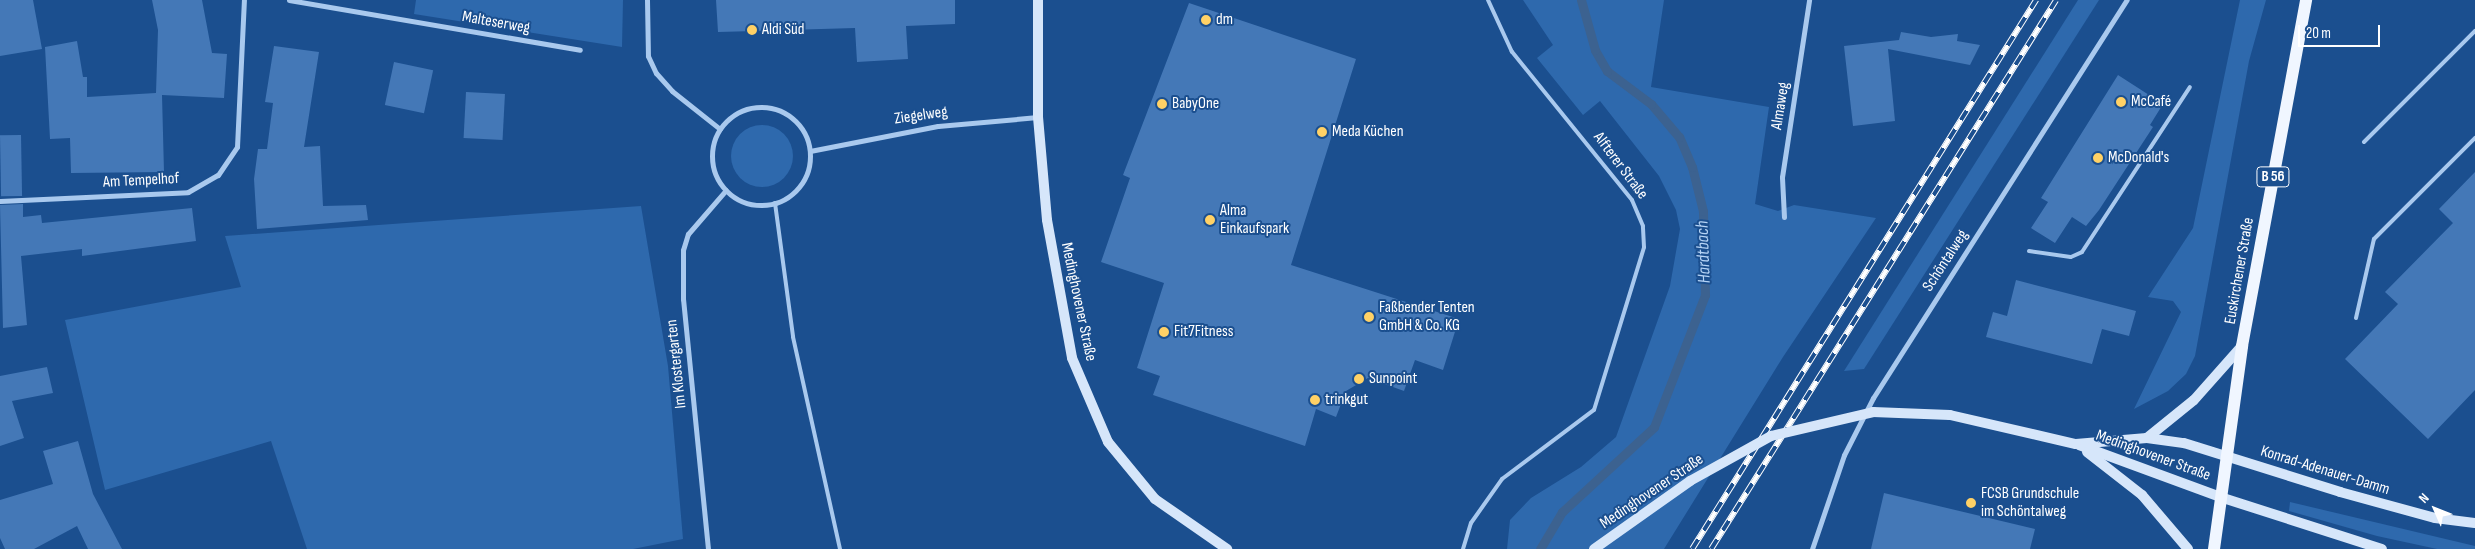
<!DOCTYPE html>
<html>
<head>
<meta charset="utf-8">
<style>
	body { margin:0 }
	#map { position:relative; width:2475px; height:549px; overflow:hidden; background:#1b4f8f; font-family:"Sofia Sans Condensed",sans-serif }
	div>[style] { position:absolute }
	.green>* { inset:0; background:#2e69ad }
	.round { border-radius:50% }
	.stream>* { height:9px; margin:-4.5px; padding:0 4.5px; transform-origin:4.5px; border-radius:4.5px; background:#3c6290 }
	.building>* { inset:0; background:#4478b7; transform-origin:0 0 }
	.service>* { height:4px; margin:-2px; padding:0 2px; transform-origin:2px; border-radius:2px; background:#a9c9ee }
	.minor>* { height:5px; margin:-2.5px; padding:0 2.5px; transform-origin:2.5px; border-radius:2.5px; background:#a9c9ee }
	.minor>.ring { margin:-2.5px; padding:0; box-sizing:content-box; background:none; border:5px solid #a9c9ee; border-radius:50% }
	.secondary>* { height:10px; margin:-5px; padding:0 5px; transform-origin:5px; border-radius:5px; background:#d6e6fa }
	.primary>* { height:12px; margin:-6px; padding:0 6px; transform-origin:6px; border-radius:6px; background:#f0f6ff }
	.rail>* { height:5.5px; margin-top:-2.75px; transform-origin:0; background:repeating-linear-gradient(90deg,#1b4f8f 0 11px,#fff 0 22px); box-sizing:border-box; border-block:1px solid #fff }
	.secondary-bridge>* { height:10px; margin:-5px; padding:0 5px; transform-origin:5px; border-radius:5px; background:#d6e6fa }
	.dots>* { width:14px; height:14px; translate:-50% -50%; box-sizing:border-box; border:2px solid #1b4f8f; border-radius:50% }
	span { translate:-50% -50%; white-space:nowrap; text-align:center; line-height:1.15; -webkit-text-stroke:4px #1b4f8f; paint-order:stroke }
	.shield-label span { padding:1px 4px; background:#1b4f8f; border:1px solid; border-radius:4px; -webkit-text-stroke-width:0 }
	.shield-label { font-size:15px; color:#fff; font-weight:700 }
	.poi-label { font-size:16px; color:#fff }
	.left { translate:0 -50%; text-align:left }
	.street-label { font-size:16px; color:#fff }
	.water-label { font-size:18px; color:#b5d3f5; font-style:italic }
	.north { position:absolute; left:2410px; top:484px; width:50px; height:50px; -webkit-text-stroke:4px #1b4f8f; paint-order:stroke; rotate:314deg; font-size:14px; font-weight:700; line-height:20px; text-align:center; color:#fff }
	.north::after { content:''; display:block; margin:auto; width:18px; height:22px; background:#fff; clip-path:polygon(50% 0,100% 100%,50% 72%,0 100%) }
	.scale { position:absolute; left:2298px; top:25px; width:82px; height:22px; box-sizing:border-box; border:2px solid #fff; border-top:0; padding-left:6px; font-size:15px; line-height:18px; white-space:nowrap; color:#fff; -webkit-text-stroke:4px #1b4f8f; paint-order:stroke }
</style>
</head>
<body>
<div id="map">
	<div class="green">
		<i style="clip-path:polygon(416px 0,623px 0,622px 47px,414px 14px)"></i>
		<i style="clip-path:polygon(1523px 0,1664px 0,1651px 87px,1769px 107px,1755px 204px,1778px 211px,1794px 205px,1876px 218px,1783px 357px,1664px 549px,1507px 549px,1510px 520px,1531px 498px,1581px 467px,1616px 437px,1670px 286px,1680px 229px,1676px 210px,1659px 176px,1600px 101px,1583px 115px,1537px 58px,1553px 45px)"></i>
		<i style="clip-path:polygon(2078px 0,2099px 0,1864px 369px,1844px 371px)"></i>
		<i style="clip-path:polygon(2240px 0,2266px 0,2249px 61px,2195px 356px,2186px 374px,2168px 391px,2134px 409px,2181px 312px,2173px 301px,2148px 297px,2193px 228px)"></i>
		<i class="round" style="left:731px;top:125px;width:62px;height:62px"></i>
		<i style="clip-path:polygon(641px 206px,668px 366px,683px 539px,633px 549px,307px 549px,271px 441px,105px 490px,65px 320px,241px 287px,225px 236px)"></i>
		<i style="clip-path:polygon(2290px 502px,2475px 546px,2475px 549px,2437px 549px,2377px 536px,2289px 511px)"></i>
	</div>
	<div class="stream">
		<i style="left:1540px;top:549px;width:43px;rotate:-59.3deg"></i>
		<i style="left:1562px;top:512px;width:125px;rotate:-42.7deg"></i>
		<i style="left:1654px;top:427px;width:142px;rotate:-68.9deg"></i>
		<i style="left:1705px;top:295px;width:84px;rotate:-91.4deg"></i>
		<i style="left:1703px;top:211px;width:45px;rotate:-104deg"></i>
		<i style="left:1692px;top:167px;width:33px;rotate:-113deg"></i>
		<i style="left:1679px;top:137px;width:43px;rotate:-130.3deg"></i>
		<i style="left:1651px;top:104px;width:55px;rotate:-143.1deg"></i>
		<i style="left:1607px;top:71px;width:24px;rotate:-120deg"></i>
		<i style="left:1595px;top:50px;width:52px;rotate:-105.6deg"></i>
	</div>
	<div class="building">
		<i style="clip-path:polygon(0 0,33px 0,42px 49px,0 56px)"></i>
		<i style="clip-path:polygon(152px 0,202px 0,212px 53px,227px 54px,224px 98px,162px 95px,164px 172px,71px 173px,70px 138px,50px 139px,45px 47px,77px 41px,83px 77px,87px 77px,87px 97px,156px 93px,158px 30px)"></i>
		<i style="clip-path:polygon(716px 0,955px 0,955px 24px,906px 26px,908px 59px,857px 62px,855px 28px,718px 32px)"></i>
		<i style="clip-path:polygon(1189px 3px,1356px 59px,1291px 265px,1459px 319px,1443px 370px,1415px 360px,1404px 391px,1368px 378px,1346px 391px,1336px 417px,1316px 409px,1305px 446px,1153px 395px,1160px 376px,1137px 368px,1164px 283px,1101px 262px,1130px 178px,1123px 175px)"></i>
		<i style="clip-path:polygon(1901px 32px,1931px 37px,1958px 34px,1957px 41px,1980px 45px,1970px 65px,1888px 49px,1895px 121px,1853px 126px,1844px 46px,1899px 40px)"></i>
		<i style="clip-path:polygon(274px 46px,319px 52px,304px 147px,320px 146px,323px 206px,366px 205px,368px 220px,257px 229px,254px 179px,258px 149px,267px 149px,273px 103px,265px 102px)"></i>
		<i style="left:394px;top:62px;width:40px;height:44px;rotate:12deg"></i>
		<i style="clip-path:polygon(2118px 75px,2163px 104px,2150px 125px,2153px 127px,2099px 210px,2086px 226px,2072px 217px,2055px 243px,2031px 228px,2048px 202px,2041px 198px)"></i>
		<i style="left:466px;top:92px;width:39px;height:46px;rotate:3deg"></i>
		<i style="left:21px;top:135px;width:61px;height:21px;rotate:89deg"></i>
		<i style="clip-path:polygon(2475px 172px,2475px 390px,2428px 439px,2345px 359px,2398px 304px,2385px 292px,2453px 223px,2439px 209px)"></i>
		<i style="clip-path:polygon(23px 204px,23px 217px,41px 215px,42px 223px,192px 208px,196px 241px,82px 256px,82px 249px,21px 256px,27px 325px,3px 328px,0 205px)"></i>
		<i style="clip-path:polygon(2016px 280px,2136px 311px,2129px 336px,2102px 329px,2092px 364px,1986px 337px,1993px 312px,2007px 316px)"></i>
		<i style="clip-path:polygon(47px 367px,53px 393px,12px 401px,24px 438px,0 446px,0 376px)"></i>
		<i style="clip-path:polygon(78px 441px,93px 494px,122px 549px,88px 549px,77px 526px,34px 549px,5px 549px,0 538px,0 500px,53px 484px,43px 451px)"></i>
		<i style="clip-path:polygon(1884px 493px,2035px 529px,2030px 549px,1871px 549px)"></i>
	</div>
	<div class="service">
		<i style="left:2364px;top:142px;width:157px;rotate:-45deg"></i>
		<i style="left:775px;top:203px;width:135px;rotate:82.3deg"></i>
		<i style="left:793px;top:337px;width:217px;rotate:77.5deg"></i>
		<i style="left:2029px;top:251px;width:42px;rotate:8.1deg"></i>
		<i style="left:2071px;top:257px;width:12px;rotate:-24deg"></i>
		<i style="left:2082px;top:252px;width:197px;rotate:-56.8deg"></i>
		<i style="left:2356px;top:318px;width:81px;rotate:-77.2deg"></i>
		<i style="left:2374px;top:239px;width:143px;rotate:-45deg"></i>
		<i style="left:1463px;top:549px;width:27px;rotate:-73deg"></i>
		<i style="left:1471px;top:523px;width:54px;rotate:-54.8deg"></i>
		<i style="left:1502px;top:479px;width:115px;rotate:-36.9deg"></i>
		<i style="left:1594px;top:410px;width:170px;rotate:-72.9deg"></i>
		<i style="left:1644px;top:247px;width:21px;rotate:-93deg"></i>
		<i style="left:1643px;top:226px;width:28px;rotate:-113deg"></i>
		<i style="left:1632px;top:200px;width:191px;rotate:-129deg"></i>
		<i style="left:1512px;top:52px;width:57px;rotate:-114.8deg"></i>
	</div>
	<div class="minor">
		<i style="left:289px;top:0;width:295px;rotate:9.7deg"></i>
		<i style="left:647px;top:0;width:56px;rotate:89deg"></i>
		<i style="left:648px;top:56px;width:19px;rotate:65deg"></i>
		<i style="left:656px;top:73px;width:24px;rotate:48deg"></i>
		<i style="left:672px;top:91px;width:61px;rotate:38.4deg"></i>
		<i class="ring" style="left:712px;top:107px;width:93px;height:93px"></i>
		<i style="left:810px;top:151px;width:130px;rotate:-11.1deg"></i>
		<i style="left:938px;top:126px;width:100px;rotate:-5.1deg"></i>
		<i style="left:0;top:201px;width:188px;rotate:-2.7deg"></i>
		<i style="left:188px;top:192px;width:34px;rotate:-30deg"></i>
		<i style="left:218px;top:175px;width:34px;rotate:-56deg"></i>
		<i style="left:237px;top:147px;width:147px;rotate:-87.3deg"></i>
		<i style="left:1784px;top:217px;width:40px;rotate:-92.9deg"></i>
		<i style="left:1782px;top:177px;width:179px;rotate:-81.3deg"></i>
		<i style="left:708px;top:549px;width:251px;rotate:-95.7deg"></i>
		<i style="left:683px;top:299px;width:49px;rotate:-90deg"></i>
		<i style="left:683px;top:250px;width:17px;rotate:-73deg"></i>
		<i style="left:688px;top:234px;width:58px;rotate:-49.2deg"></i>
		<i style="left:1812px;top:549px;width:99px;rotate:-71.2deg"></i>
		<i style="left:1844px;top:455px;width:64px;rotate:-63deg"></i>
		<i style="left:1873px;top:398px;width:472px;rotate:-57.5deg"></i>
	</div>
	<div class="secondary">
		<i style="left:1038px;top:0;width:117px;rotate:90deg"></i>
		<i style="left:1038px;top:117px;width:103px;rotate:85deg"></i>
		<i style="left:1047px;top:220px;width:140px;rotate:79.7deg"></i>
		<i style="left:1072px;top:358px;width:91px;rotate:66.8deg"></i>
		<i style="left:1108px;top:442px;width:74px;rotate:50.5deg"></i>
		<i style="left:1155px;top:499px;width:88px;rotate:34.8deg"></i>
		<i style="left:2147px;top:438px;width:60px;rotate:-39deg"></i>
		<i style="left:2194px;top:400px;width:72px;rotate:-48.4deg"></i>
		<i style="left:2076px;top:444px;width:71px;rotate:-4.8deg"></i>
		<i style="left:2147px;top:438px;width:37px;rotate:8deg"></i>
		<i style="left:2184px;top:443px;width:164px;rotate:17.4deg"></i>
		<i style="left:2340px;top:492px;width:98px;rotate:15.3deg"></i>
		<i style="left:2435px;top:518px;width:40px;rotate:7.1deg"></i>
		<i style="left:2079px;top:445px;width:150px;rotate:20.2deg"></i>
		<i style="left:2220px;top:497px;width:170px;rotate:17.8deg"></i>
		<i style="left:2087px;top:452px;width:70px;rotate:38deg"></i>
		<i style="left:2142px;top:495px;width:71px;rotate:49.6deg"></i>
	</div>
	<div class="primary">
		<i style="left:2214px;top:549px;width:205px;rotate:-82.1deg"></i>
		<i style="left:2242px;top:346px;width:352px;rotate:-79.5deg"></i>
	</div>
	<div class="rail">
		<i style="left:1692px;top:549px;width:648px;rotate:-57.93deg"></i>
		<i style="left:1711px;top:549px;width:648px;rotate:-57.85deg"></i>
	</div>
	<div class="secondary-bridge">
		<i style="left:1594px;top:549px;width:118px;rotate:-35.3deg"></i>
		<i style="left:1690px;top:481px;width:93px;rotate:-29.1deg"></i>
		<i style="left:1771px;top:436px;width:105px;rotate:-13.2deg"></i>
		<i style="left:1873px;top:412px;width:77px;rotate:2.2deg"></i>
		<i style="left:1950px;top:415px;width:129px;rotate:13deg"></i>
	</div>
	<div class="dots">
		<i style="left:1206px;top:20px;background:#ffd166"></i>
		<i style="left:752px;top:30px;background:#ffd166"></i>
		<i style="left:2121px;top:102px;background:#ffd166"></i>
		<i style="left:1162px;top:104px;background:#ffd166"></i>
		<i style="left:1322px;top:132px;background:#ffd166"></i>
		<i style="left:2098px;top:158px;background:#ffd166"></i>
		<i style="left:1210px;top:220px;background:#ffd166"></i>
		<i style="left:1369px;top:317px;background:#ffd166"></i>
		<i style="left:1164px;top:332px;background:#ffd166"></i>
		<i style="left:1359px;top:379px;background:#ffd166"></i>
		<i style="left:1315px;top:400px;background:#ffd166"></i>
		<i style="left:1971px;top:503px;background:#ffd166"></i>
	</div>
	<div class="shield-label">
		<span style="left:2273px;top:177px">B 56</span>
	</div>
	<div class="poi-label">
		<span class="left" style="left:1216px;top:20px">dm</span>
		<span class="left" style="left:762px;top:30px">Aldi Süd</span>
		<span class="left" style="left:2131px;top:102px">McCafé</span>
		<span class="left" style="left:1172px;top:104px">BabyOne</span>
		<span class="left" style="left:1332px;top:132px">Meda Küchen</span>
		<span class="left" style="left:2108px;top:158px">McDonald's</span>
		<span class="left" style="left:1220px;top:220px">Alma<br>Einkaufspark</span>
		<span class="left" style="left:1379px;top:317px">Faßbender Tenten<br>GmbH &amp; Co. KG</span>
		<span class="left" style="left:1174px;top:332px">Fit7Fitness</span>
		<span class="left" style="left:1369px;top:379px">Sunpoint</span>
		<span class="left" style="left:1325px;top:400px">trinkgut</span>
		<span class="left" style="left:1981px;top:503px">FCSB Grundschule<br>im Schöntalweg</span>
	</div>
	<div class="street-label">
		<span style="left:496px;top:23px;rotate:10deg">Malteserweg</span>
		<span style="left:1781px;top:106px;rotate:-81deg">Almaweg</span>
		<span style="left:921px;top:116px;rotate:-8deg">Ziegelweg</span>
		<span style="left:1620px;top:166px;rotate:53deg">Alfterer Straße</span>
		<span style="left:141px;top:181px;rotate:-3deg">Am Tempelhof</span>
		<span style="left:1946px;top:261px;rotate:-57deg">Schöntalweg</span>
		<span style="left:2240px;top:271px;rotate:-80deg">Euskirchener Straße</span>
		<span style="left:1078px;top:302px;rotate:78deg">Medinghovener Straße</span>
		<span style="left:677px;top:364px;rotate:-96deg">Im Klostergarten</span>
		<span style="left:2153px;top:456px;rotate:20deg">Medinghovener Straße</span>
		<span style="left:2325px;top:471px;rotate:17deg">Konrad-Adenauer-Damm</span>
		<span style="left:1652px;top:492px;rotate:-34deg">Medinghovener Straße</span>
	</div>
	<div class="water-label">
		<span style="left:1704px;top:252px;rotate:-92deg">Hardtbach</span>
	</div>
	<div class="north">N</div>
	<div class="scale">20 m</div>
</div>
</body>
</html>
